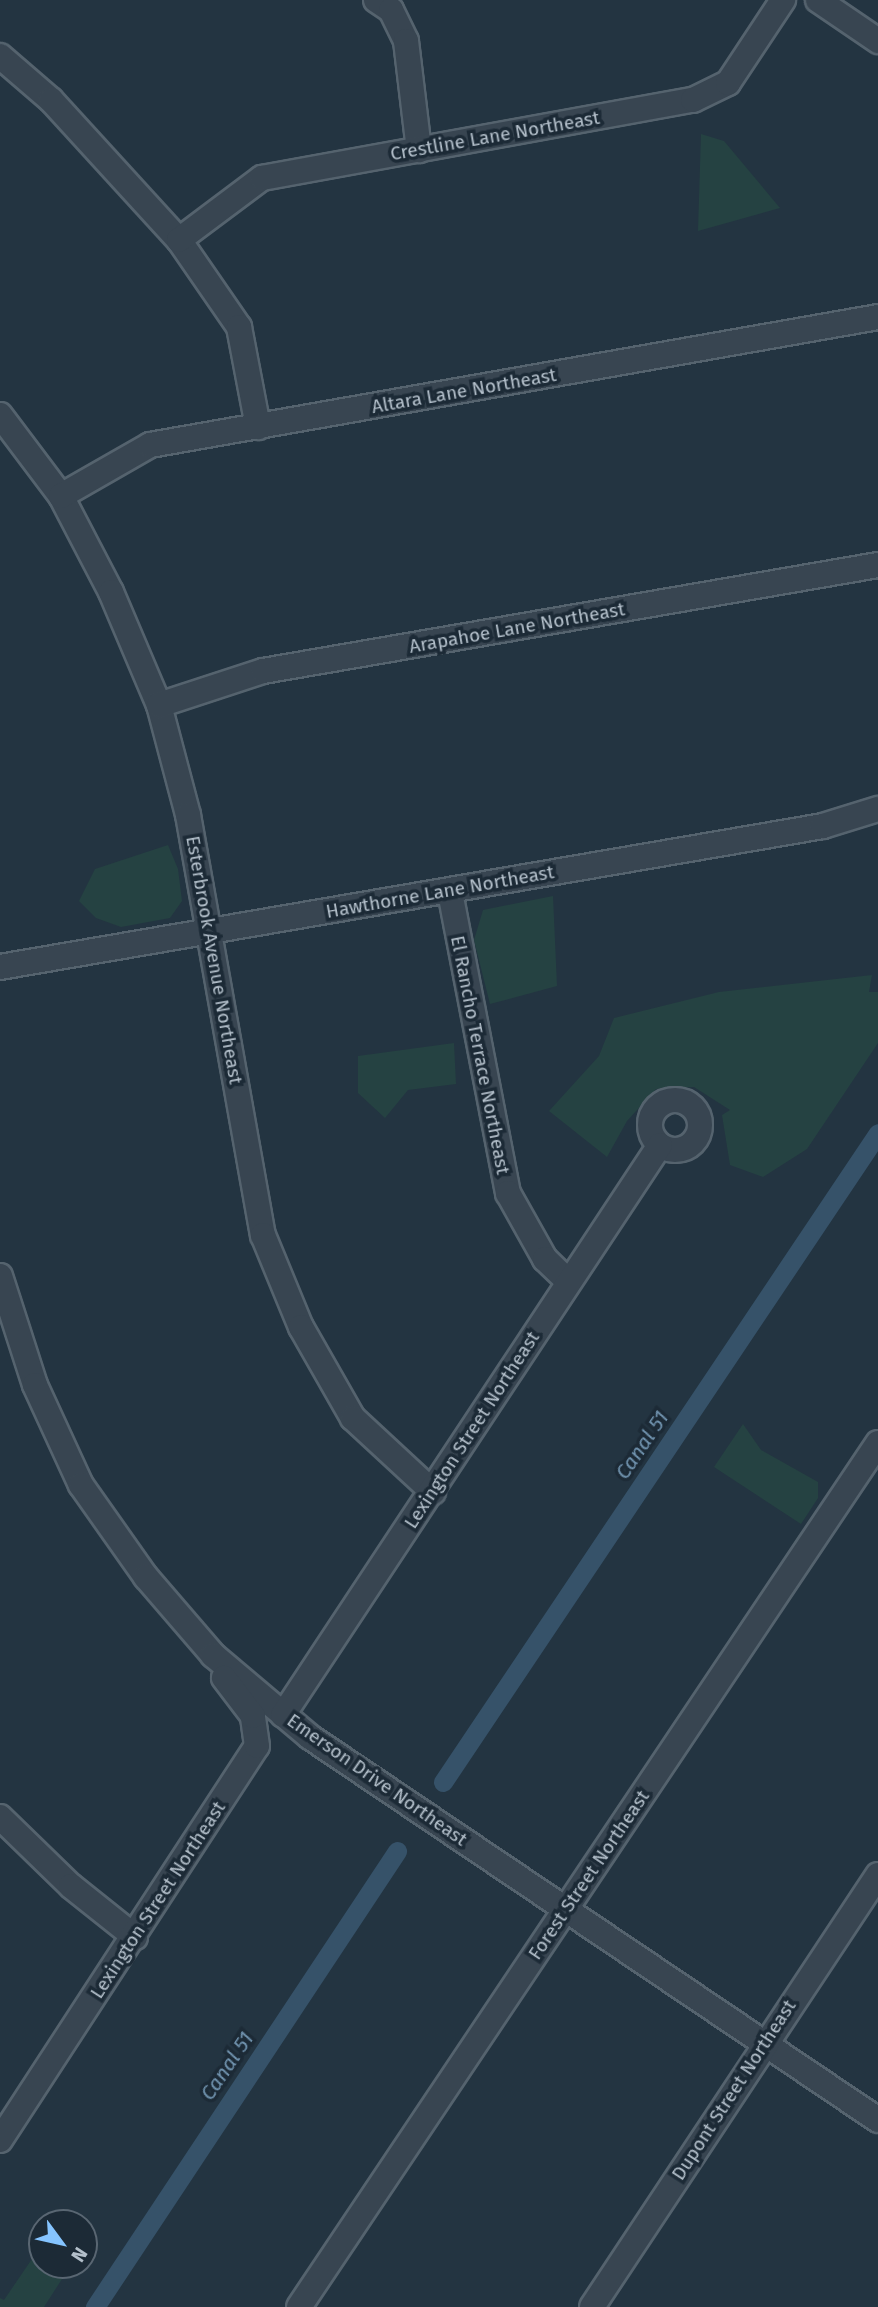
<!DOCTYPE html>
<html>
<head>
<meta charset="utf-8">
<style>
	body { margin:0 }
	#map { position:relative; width:878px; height:2307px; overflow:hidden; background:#233441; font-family:"Fira Sans",sans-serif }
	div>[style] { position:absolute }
	.green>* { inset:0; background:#254242 }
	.canal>* { height:19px; margin:-9.5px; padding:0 9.5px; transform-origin:9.5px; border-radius:9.5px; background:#365269 }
	.roads { filter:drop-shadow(2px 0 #55636e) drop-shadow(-2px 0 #55636e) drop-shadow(0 2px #55636e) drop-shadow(0 -2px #55636e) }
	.minor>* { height:24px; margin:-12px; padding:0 12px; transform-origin:12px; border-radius:12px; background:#384551 }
	.minor>.ring { margin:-12px; padding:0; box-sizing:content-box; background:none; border:24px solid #384551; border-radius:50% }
	span { translate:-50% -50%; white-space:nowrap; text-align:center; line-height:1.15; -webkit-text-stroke:7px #1c2a36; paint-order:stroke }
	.street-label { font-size:19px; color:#b4c0cb }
	.water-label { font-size:21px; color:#7295b1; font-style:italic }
	.north { position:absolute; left:28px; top:2209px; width:70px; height:70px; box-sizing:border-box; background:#1c2a36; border:2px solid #596672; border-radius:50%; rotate:123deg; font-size:19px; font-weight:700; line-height:28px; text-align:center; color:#b4c0cb }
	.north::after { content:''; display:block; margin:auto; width:24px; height:32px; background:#85c4ff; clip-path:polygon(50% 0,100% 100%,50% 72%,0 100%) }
</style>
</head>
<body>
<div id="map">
	<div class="green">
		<i style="clip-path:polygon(701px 134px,724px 141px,780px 208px,698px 231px)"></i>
		<i style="clip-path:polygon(168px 845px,178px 869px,182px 901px,170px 918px,121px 927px,96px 918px,79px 901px,95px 869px)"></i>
		<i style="clip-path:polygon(553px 896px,557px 986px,490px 1004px,474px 940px,483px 910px)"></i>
		<i style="clip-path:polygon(872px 975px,869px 992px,878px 992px,878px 1043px,807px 1149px,763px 1177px,730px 1165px,722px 1115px,730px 1110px,694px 1087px,656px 1089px,627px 1121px,607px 1157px,549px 1111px,599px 1056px,614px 1018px,719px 992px)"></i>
		<i style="clip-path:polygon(454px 1043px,456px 1084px,408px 1090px,385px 1118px,358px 1093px,358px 1056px)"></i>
		<i style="clip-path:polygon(743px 1424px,761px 1450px,818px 1482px,818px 1498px,801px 1524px,714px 1467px)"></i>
		<i style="clip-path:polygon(36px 2253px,42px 2265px,48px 2265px,62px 2279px,44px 2307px,0 2307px,0 2298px,4px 2300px)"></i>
	</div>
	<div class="canal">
		<i style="left:443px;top:1782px;width:781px;rotate:-56.17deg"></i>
		<i style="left:95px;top:2307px;width:547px;rotate:-56.48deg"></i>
	</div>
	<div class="roads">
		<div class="minor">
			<i style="left:376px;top:0;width:18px;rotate:34deg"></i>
			<i style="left:391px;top:10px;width:34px;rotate:64deg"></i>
			<i style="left:406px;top:41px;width:110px;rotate:83.2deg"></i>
			<i style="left:818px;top:0;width:73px;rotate:34.3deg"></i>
			<i style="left:0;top:56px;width:67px;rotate:40.8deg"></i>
			<i style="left:51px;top:100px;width:190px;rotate:47.6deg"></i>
			<i style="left:179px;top:240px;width:106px;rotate:55.4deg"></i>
			<i style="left:239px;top:327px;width:102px;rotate:79.2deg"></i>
			<i style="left:179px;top:240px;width:104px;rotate:-36.8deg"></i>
			<i style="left:262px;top:178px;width:438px;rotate:-10.3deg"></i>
			<i style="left:693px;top:100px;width:39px;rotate:-26deg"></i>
			<i style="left:728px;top:83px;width:100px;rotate:-56.5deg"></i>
			<i style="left:0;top:415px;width:101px;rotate:53deg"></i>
			<i style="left:61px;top:496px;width:108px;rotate:62.5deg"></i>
			<i style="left:111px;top:592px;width:123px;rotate:67deg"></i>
			<i style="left:159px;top:705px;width:114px;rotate:75.2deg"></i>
			<i style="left:188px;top:815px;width:427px;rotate:79.9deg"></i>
			<i style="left:263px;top:1235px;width:100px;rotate:67.6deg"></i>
			<i style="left:301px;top:1327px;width:105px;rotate:60.3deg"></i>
			<i style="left:353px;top:1418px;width:109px;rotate:42.8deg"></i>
			<i style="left:61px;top:496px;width:103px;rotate:-29.8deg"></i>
			<i style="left:150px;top:445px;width:739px;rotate:-9.97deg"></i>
			<i style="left:159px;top:705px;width:109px;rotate:-18.1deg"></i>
			<i style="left:263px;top:671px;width:624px;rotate:-9.78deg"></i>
			<i style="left:450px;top:892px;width:307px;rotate:79.1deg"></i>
			<i style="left:508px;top:1193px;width:76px;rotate:60.7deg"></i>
			<i style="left:545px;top:1259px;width:33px;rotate:44deg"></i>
			<i style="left:0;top:967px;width:835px;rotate:-9.72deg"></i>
			<i style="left:823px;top:826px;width:58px;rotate:-17.2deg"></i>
			<i class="ring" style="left:650px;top:1100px;width:26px;height:26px"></i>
			<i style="left:0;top:1276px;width:114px;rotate:72.2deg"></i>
			<i style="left:35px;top:1385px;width:110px;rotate:65.3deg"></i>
			<i style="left:81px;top:1485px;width:113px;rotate:54.8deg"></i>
			<i style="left:146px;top:1577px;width:103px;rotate:49.3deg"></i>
			<i style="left:213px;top:1655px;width:127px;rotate:40.2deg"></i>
			<i style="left:310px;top:1737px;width:685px;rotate:33.99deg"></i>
			<i style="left:283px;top:1715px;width:683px;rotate:-56.52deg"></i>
			<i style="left:0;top:1817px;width:99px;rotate:44.2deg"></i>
			<i style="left:71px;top:1886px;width:82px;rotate:38.6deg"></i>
			<i style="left:0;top:2140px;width:470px;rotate:-56.9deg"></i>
			<i style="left:257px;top:1746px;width:30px;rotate:-98deg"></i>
			<i style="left:253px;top:1716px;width:48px;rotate:-127.3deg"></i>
			<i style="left:299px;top:2307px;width:1040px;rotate:-56.17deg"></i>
			<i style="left:592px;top:2307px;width:518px;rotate:-56.49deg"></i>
		</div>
	</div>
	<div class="street-label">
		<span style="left:495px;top:136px;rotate:-10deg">Crestline Lane Northeast</span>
		<span style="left:464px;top:391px;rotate:-10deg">Altara Lane Northeast</span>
		<span style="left:517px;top:628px;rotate:-10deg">Arapahoe Lane Northeast</span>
		<span style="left:440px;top:892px;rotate:-10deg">Hawthorne Lane Northeast</span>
		<span style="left:214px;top:960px;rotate:80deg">Esterbrook Avenue Northeast</span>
		<span style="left:480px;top:1055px;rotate:79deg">El Rancho Terrace Northeast</span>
		<span style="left:472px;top:1430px;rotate:-57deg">Lexington Street Northeast</span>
		<span style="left:377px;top:1780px;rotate:35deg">Emerson Drive Northeast</span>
		<span style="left:589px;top:1875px;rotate:-56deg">Forest Street Northeast</span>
		<span style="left:158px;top:1900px;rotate:-57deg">Lexington Street Northeast</span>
		<span style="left:734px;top:2090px;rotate:-57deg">Dupont Street Northeast</span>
	</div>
	<div class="water-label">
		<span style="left:642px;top:1445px;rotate:-56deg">Canal 51</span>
		<span style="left:227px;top:2066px;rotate:-56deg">Canal 51</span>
	</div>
	<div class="north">N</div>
</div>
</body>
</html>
